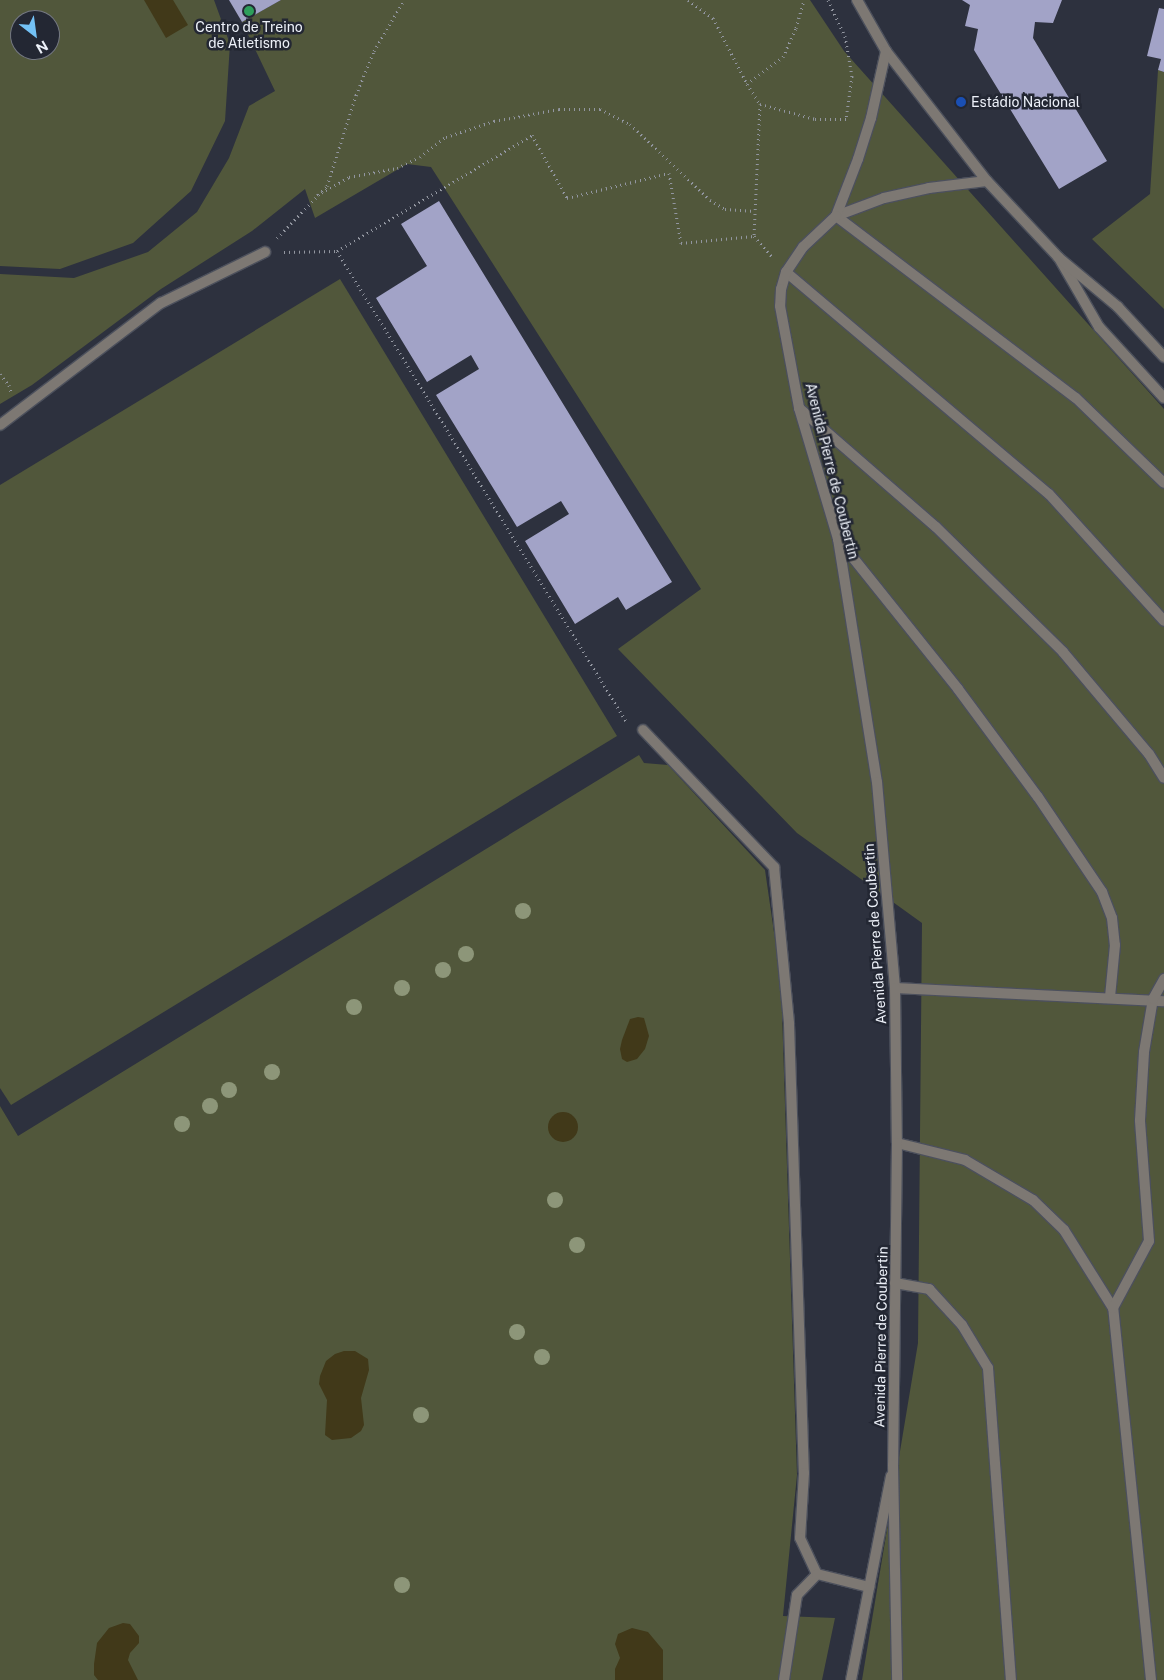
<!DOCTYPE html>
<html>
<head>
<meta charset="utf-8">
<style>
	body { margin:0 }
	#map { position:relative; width:1164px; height:1680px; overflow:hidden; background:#2d313e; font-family:"Public Sans",sans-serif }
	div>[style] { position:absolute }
	.green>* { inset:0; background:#51573b }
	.sand>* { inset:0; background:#413919 }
	.round { border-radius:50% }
	.building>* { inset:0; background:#a2a3c7 }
	.path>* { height:3px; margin-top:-1.5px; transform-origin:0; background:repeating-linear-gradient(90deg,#9296a0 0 1px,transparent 0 5px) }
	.roads { filter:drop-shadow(1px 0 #4c505c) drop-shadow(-1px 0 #4c505c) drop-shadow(0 1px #4c505c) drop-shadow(0 -1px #4c505c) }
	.service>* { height:10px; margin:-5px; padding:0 5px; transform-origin:5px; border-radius:5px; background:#7d7873 }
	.minor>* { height:10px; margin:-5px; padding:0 5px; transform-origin:5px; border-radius:5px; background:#7d7873 }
	.tertiary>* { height:10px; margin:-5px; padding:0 5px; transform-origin:5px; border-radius:5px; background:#7d7873 }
	.trees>* { width:16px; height:16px; margin:-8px; border-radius:50%; background:#8d9679 }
	.dots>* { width:14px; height:14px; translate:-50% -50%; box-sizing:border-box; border:2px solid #232733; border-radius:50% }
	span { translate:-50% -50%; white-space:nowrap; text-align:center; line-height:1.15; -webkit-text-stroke:5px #232733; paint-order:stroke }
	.poi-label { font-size:14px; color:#edf1f9 }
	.left { translate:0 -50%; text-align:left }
	.street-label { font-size:14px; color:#edf1f9 }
	.north { position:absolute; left:10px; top:10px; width:50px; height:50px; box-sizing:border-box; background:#232733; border:1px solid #747882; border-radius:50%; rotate:150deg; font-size:14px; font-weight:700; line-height:20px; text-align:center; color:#edf1f9 }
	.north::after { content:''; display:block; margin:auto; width:18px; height:22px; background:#73c1f5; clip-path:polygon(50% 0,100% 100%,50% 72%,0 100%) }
</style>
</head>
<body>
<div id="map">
	<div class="green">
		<i style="clip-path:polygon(evenodd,0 0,214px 0,230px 44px,225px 121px,191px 191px,133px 243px,60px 269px,0 266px,0 0,20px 20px,50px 20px,50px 50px,20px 50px,20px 20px)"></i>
		<i style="clip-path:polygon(281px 0,810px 0,844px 51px,1164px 409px,1164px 1680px,862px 1680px,918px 1343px,922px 923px,797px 833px,618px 649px,701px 589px,431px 167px,407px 164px,315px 218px,305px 189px,252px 231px,161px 289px,32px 385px,0 404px,0 274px,74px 278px,148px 252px,197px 212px,229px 158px,249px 106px,275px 91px,242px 22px)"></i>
		<i style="clip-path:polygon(1158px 70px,1164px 72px,1164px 309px,1092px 239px,1150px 194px)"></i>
		<i style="clip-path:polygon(340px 279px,617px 736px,11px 1105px,0 1088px,0 485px)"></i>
		<i style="clip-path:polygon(639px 755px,644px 763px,668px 765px,765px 870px,781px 981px,797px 1475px,783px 1616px,835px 1618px,822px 1680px,0 1680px,0 1106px,18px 1136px)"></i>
	</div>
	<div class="sand">
		<i style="clip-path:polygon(144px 0,173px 0,188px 25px,166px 38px)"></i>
		<i style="clip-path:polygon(638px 1017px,644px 1018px,649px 1036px,645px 1049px,637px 1059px,627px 1062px,622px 1059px,620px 1049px,622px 1040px,630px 1019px)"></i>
		<i class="round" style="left:548px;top:1112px;width:30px;height:30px"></i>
		<i style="clip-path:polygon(344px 1351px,355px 1351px,368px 1359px,369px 1370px,361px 1398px,364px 1425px,361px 1431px,351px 1438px,332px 1440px,325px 1435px,327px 1400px,319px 1384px,320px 1376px,326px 1361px,335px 1354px)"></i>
		<i style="clip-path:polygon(123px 1623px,130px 1624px,139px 1636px,139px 1643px,130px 1653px,128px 1660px,138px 1680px,98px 1680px,94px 1675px,94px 1664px,97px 1643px,109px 1628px)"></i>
		<i style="clip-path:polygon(632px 1628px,648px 1632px,663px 1650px,663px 1680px,615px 1680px,615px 1669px,620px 1658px,615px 1644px,618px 1634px)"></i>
	</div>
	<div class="building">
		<i style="clip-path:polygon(229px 0,281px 0,242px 22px)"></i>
		<i style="clip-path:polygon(962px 0,1062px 0,1053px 23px,1035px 22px,1033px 38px,1107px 161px,1059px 189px,974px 50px,978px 29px,965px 26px,970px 5px)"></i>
		<i style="clip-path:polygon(1159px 8px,1164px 9px,1164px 72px,1158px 70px,1161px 59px,1147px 56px)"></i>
		<i style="clip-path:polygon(439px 201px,672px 582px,626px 610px,618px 597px,575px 624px,525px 541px,569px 514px,561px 501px,517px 527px,436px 395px,479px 369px,471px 355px,427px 382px,376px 298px,427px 266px,401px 224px)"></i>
	</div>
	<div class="path">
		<i style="left:688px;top:0;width:31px;rotate:36deg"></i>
		<i style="left:713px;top:18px;width:74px;rotate:62.7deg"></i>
		<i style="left:747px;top:84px;width:24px;rotate:57deg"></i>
		<i style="left:760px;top:104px;width:132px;rotate:92.6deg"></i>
		<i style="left:754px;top:236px;width:28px;rotate:49deg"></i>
		<i style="left:828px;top:0;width:40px;rotate:65deg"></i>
		<i style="left:845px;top:36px;width:41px;rotate:80.1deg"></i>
		<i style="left:852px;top:76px;width:43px;rotate:97.9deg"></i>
		<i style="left:747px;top:84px;width:45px;rotate:-36.9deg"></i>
		<i style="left:783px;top:57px;width:32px;rotate:-66deg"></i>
		<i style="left:796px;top:28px;width:29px;rotate:-74deg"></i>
		<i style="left:760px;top:104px;width:57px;rotate:15.3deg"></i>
		<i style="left:815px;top:119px;width:33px"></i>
		<i style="left:317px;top:195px;width:37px;rotate:-29deg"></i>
		<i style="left:349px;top:177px;width:49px;rotate:-10.6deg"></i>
		<i style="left:397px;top:168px;width:25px;rotate:-26deg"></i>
		<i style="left:420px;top:157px;width:33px;rotate:-38deg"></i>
		<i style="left:446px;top:137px;width:51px;rotate:-18.4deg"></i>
		<i style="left:494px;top:121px;width:66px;rotate:-10.5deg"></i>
		<i style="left:559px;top:109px;width:41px"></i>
		<i style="left:600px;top:109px;width:34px;rotate:27deg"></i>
		<i style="left:630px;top:124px;width:110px;rotate:43.5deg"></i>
		<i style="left:710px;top:200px;width:17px;rotate:31deg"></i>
		<i style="left:725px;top:209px;width:30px;rotate:4deg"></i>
		<i style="left:277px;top:238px;width:72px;rotate:-46.1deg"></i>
		<i style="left:327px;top:186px;width:96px;rotate:-72.3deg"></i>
		<i style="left:356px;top:95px;width:48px;rotate:-67.8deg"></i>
		<i style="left:374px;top:51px;width:59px;rotate:-59.5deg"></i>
		<i style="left:337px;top:251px;width:552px;rotate:58.41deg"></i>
		<i style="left:284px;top:252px;width:53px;rotate:-1.1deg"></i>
		<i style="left:337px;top:251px;width:227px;rotate:-30.7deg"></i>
		<i style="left:532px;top:135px;width:72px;rotate:60.9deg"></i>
		<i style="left:567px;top:198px;width:105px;rotate:-13.8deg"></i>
		<i style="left:669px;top:173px;width:71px;rotate:80.3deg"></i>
		<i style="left:681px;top:243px;width:73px;rotate:-5.5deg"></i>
		<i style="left:0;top:374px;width:14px;rotate:51deg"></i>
		<i style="left:9px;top:385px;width:7px;rotate:74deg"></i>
	</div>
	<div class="roads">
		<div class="service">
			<i style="left:836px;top:216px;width:301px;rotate:37.2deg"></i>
			<i style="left:1076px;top:398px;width:122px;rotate:44deg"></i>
			<i style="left:836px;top:216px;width:51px;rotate:-20.6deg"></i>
			<i style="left:884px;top:198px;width:46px;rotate:-12.5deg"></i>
			<i style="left:929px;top:188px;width:58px;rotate:-6.9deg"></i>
			<i style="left:786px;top:272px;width:344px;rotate:40.2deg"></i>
			<i style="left:1049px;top:494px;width:171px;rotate:47.8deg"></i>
			<i style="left:799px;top:408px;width:181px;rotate:41deg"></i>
			<i style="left:936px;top:527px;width:178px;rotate:44.5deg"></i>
			<i style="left:1063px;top:652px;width:133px;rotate:49.9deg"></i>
			<i style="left:1149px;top:754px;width:28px;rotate:58deg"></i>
			<i style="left:0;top:425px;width:202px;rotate:-37.2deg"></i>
			<i style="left:161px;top:303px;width:116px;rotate:-26.1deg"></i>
			<i style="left:838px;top:539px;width:192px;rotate:51.3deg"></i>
			<i style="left:958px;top:689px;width:134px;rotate:53.5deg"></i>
			<i style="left:1038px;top:797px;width:115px;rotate:56deg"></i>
			<i style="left:1102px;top:892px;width:28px;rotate:69deg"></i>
			<i style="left:1112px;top:918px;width:27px;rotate:84deg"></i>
			<i style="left:1115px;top:945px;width:52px;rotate:95.5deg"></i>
			<i style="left:643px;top:730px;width:190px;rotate:46.3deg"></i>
			<i style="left:774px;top:867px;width:158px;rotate:84.5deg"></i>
			<i style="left:789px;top:1024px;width:449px;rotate:88.1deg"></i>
			<i style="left:804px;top:1473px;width:65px;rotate:93.5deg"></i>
			<i style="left:800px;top:1538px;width:40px;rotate:65deg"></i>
			<i style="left:895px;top:988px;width:269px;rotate:2.8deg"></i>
			<i style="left:897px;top:1143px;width:70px;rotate:14deg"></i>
			<i style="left:965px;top:1160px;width:79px;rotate:30.5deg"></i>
			<i style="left:1033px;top:1200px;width:43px;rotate:44.1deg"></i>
			<i style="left:1064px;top:1230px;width:92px;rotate:57.9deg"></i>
			<i style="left:895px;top:1283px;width:35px;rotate:10deg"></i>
			<i style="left:929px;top:1289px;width:49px;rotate:47.5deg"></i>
			<i style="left:962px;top:1325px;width:50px;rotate:58.8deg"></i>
			<i style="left:988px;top:1368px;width:313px;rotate:85.8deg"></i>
			<i style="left:784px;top:1680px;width:86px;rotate:-81.3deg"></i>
			<i style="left:797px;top:1595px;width:29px;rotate:-46deg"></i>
			<i style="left:817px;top:1574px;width:54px;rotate:14deg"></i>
			<i style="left:1151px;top:1680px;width:374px;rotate:-95.8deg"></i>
			<i style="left:1113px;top:1308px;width:76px;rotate:-61.8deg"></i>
			<i style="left:1149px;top:1241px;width:121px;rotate:-94.3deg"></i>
			<i style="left:1140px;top:1120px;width:68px;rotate:-86.6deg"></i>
			<i style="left:1144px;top:1052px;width:54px;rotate:-80.4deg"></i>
			<i style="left:1153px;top:999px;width:23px;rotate:-61deg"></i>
		</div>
		<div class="minor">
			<i style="left:1059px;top:258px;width:80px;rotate:59.9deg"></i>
			<i style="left:1099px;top:327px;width:96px;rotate:47.5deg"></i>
			<i style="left:851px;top:1680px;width:208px;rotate:-78.9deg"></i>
		</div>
		<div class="tertiary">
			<i style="left:857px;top:0;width:59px;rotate:60.4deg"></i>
			<i style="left:886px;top:51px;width:165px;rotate:52.2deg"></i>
			<i style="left:987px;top:181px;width:104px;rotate:46.9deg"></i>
			<i style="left:1058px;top:257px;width:78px;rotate:39.8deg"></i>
			<i style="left:1118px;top:307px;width:68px;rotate:47.4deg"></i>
			<i style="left:886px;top:51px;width:69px;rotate:102.6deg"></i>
			<i style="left:871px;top:118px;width:43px;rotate:107.6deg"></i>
			<i style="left:858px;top:159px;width:61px;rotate:111.1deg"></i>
			<i style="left:836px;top:216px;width:45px;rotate:136.8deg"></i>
			<i style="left:803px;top:247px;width:30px;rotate:124deg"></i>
			<i style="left:786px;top:272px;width:18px;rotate:106deg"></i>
			<i style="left:781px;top:289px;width:17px;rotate:93deg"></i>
			<i style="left:780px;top:306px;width:104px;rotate:79.4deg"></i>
			<i style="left:799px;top:408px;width:137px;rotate:73.4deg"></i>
			<i style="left:838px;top:539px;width:246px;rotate:80.9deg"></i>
			<i style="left:877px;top:782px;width:207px;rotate:85deg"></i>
			<i style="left:895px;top:988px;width:155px;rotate:89.3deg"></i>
			<i style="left:897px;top:1143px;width:322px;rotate:90.7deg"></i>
			<i style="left:893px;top:1465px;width:215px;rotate:88.9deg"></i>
		</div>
	</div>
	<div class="trees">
		<i style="left:523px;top:911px"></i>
		<i style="left:466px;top:954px"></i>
		<i style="left:443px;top:970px"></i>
		<i style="left:402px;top:988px"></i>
		<i style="left:354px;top:1007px"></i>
		<i style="left:272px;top:1072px"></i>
		<i style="left:229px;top:1090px"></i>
		<i style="left:210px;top:1106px"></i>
		<i style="left:182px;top:1124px"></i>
		<i style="left:555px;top:1200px"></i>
		<i style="left:577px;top:1245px"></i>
		<i style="left:517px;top:1332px"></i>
		<i style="left:542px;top:1357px"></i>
		<i style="left:421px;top:1415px"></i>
		<i style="left:402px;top:1585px"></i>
	</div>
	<div class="dots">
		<i style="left:249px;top:11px;background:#2e9e5b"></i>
		<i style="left:961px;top:102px;background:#1a4fb4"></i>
	</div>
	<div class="poi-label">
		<span style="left:249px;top:35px">Centro de Treino<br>de Atletismo</span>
		<span class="left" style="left:971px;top:102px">Estádio Nacional</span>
	</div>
	<div class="street-label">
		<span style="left:832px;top:471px;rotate:76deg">Avenida Pierre de Coubertin</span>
		<span style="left:875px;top:934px;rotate:-94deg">Avenida Pierre de Coubertin</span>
		<span style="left:881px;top:1337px;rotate:-89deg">Avenida Pierre de Coubertin</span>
	</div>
	<div class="north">N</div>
</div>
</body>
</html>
